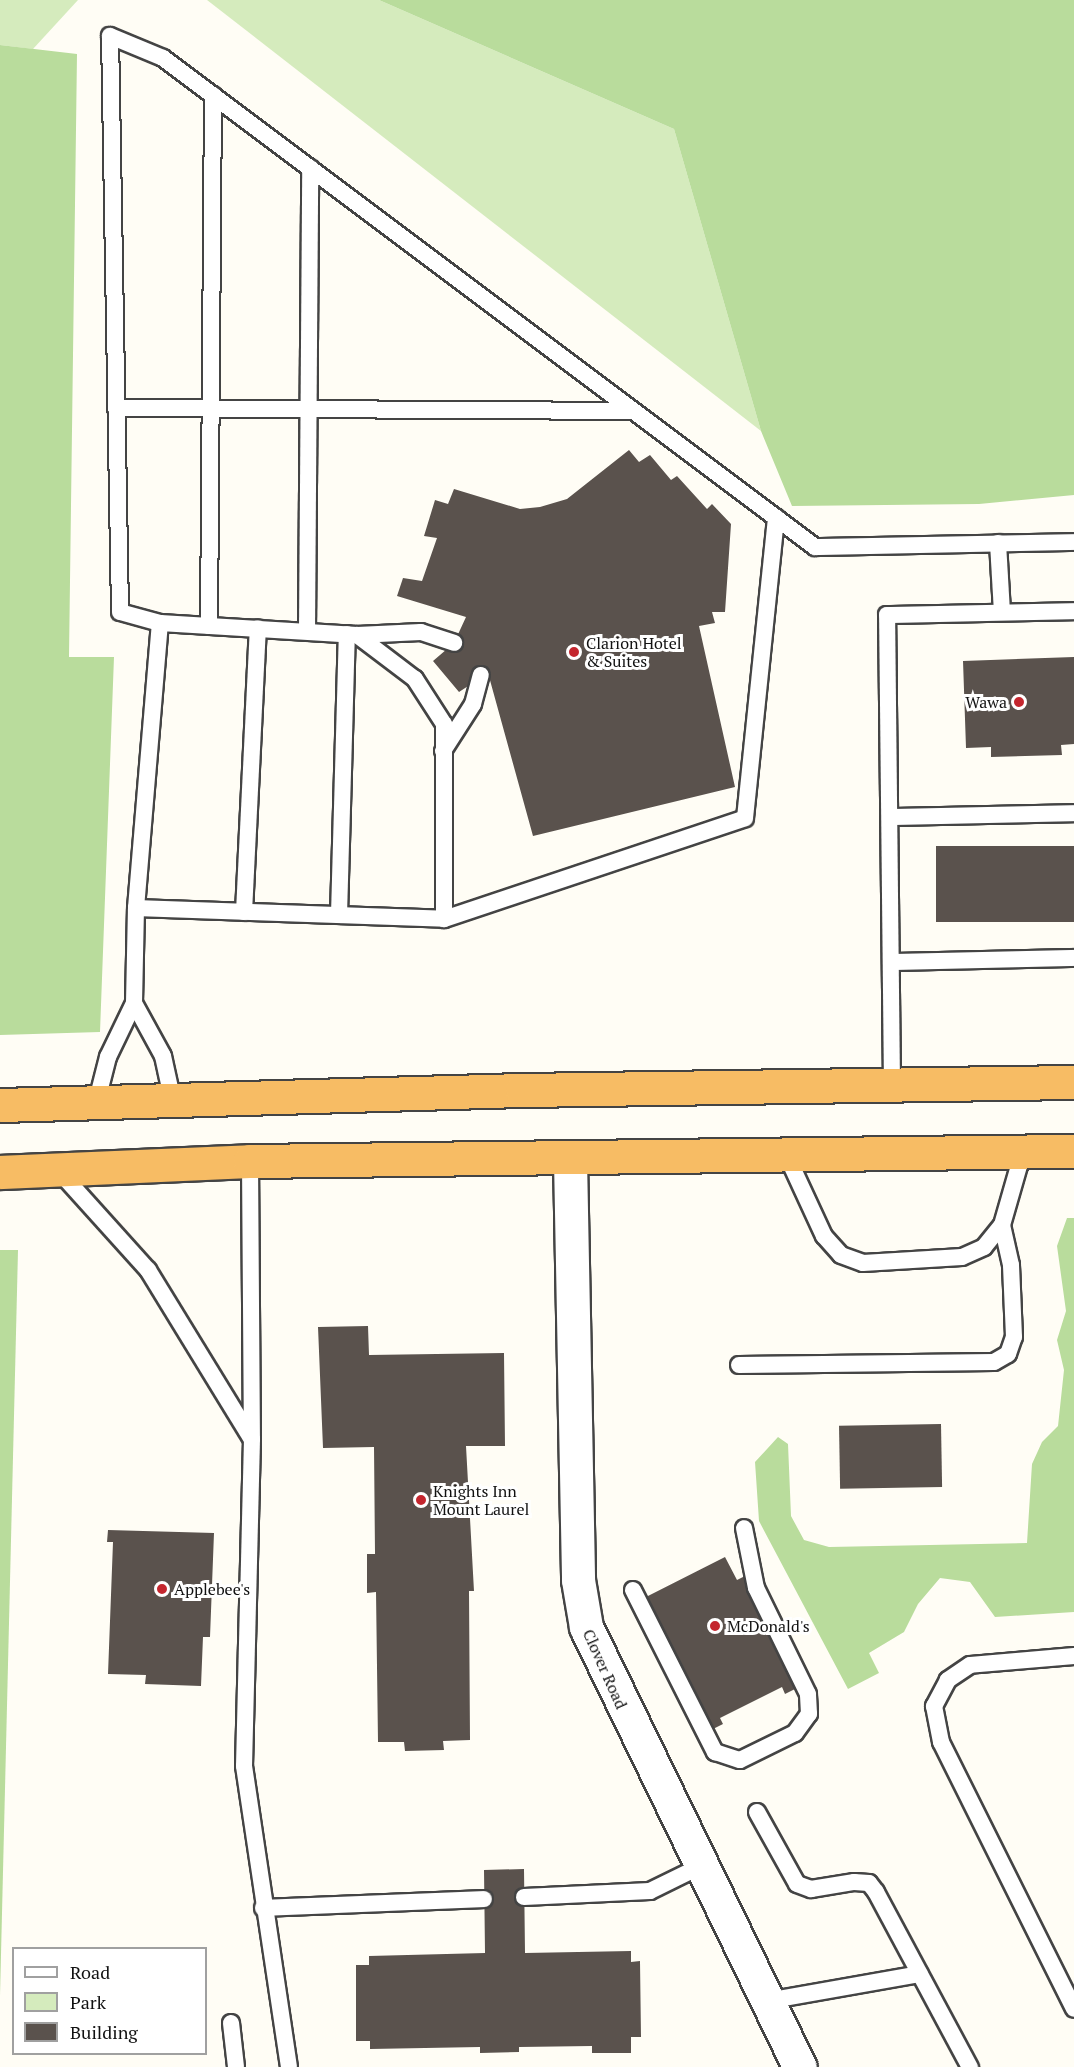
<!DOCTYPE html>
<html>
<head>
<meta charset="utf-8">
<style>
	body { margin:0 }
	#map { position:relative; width:1074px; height:2067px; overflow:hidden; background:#fffdf5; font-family:"PT Serif",serif }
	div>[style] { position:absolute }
	.green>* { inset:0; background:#d5ebbd }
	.forest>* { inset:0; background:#b9dc9c }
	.building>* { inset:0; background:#5a524d; transform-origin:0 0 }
	.roads { filter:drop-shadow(2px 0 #444) drop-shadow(-2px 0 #444) drop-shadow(0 2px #444) drop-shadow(0 -2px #444) }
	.service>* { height:16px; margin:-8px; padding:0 8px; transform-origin:8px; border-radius:8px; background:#fff }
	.minor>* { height:33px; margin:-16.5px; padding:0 16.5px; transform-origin:16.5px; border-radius:16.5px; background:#fff }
	.trunk>* { height:33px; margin:-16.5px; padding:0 16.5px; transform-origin:16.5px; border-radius:16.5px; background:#f7bc64 }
	.dots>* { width:16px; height:16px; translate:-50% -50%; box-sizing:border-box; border:3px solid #fff; border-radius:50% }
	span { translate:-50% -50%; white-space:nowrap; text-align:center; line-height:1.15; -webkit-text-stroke:6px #fff; paint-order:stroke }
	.poi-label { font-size:16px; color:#111 }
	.left { translate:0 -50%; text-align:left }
	.right { translate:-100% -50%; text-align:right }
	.street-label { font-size:16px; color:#111 }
	.legend { position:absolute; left:12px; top:1947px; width:195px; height:108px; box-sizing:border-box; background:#fff; border:2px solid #a0a0a0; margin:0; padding:8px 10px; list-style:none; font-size:18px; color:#111 }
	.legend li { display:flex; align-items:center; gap:12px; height:30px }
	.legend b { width:30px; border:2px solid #a0a0a0 }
</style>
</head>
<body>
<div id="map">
	<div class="green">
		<i style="clip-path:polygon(0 0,78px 0,33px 49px,0 45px)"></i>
		<i style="clip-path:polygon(207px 0,379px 0,674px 129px,761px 431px)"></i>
	</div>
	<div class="forest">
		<i style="clip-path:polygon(379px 0,1074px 0,1074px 495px,979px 504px,792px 506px,761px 431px,674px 129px)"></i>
		<i style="clip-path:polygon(0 45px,77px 54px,69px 657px,114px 657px,100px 1032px,0 1035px)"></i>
		<i style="clip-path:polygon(1067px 1218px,1074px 1218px,1074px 1612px,995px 1617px,970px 1582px,940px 1578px,918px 1604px,904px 1632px,869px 1653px,879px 1673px,848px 1689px,759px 1521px,755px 1462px,778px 1437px,788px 1444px,791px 1516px,804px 1540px,829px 1547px,1027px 1543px,1032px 1464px,1042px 1442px,1058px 1426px,1064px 1370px,1057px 1340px,1066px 1311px,1057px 1246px)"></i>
		<i style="clip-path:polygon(0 1250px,18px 1250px,0 1996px)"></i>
	</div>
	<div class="building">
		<i style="clip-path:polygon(629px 450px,639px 462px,650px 455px,671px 480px,677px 476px,707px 509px,712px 504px,731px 524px,725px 612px,712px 612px,715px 623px,699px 626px,735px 787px,533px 836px,488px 673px,459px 692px,433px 661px,454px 643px,466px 617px,397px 596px,403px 578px,422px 581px,437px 538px,424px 536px,435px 500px,448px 504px,454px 489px,520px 509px,540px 507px,567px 499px)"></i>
		<i style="clip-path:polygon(1074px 657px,1074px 744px,1061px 745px,1062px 755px,991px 757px,991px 747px,966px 748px,963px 661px)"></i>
		<i style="left:1074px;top:846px;width:76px;height:138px;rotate:90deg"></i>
		<i style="clip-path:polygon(368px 1326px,369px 1355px,504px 1353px,505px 1446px,466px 1446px,474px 1591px,469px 1591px,470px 1740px,443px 1741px,444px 1750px,405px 1751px,404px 1742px,378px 1742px,376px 1592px,367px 1593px,367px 1554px,375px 1554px,374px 1447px,323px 1448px,318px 1327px)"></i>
		<i style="left:941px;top:1424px;width:63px;height:102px;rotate:89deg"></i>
		<i style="clip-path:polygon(108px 1530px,214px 1533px,210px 1637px,203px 1637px,201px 1686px,145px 1684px,146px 1675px,108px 1674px,113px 1542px,107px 1542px)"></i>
		<i style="clip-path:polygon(725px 1557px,737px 1580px,745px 1576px,797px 1688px,785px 1694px,782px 1687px,720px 1718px,723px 1724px,711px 1730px,644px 1598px)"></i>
		<i style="clip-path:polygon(524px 1869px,525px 1953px,631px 1951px,631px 1962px,640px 1961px,641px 2037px,631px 2037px,631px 2053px,592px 2053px,592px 2046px,519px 2047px,519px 2052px,480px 2053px,480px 2047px,370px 2049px,370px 2041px,356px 2041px,356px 1965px,369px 1965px,369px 1956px,485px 1953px,484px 1870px)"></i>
	</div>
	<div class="roads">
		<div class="service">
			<i style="left:116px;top:408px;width:517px;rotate:0.33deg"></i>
			<i style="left:998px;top:543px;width:69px;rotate:86.7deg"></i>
			<i style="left:209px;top:626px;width:531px;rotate:-89.57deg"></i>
			<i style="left:307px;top:631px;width:463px;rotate:-89.6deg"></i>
			<i style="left:357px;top:635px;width:64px;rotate:-2.7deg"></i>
			<i style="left:421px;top:632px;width:35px;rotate:18deg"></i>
			<i style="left:443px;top:751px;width:56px;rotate:-57.4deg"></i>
			<i style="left:473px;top:704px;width:30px;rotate:-75deg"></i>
			<i style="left:890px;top:817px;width:184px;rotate:-1.2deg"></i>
			<i style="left:136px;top:908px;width:308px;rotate:2deg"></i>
			<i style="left:444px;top:919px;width:317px;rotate:-18.5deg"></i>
			<i style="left:745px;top:818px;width:302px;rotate:-84.1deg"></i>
			<i style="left:244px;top:912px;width:284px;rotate:-87.2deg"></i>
			<i style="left:339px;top:915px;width:281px;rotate:-88.4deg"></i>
			<i style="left:444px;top:919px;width:195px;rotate:-90deg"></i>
			<i style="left:444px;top:724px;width:54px;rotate:-122.8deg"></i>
			<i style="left:415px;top:679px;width:73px;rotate:-142.8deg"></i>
			<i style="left:357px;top:635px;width:197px;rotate:-176.5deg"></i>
			<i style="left:160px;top:623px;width:41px;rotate:-164.6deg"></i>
			<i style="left:120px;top:612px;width:576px;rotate:-90.99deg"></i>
			<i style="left:110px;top:36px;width:57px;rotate:22.5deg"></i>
			<i style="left:163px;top:58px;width:815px;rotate:36.87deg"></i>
			<i style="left:815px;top:547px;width:259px;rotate:-1.1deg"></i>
			<i style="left:891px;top:962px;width:183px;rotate:-1.3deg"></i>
			<i style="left:134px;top:1003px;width:95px;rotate:-88.8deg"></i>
			<i style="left:136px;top:908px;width:286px;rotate:-85.2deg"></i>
			<i style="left:892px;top:1085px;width:470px;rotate:-90.6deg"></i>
			<i style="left:887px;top:615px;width:187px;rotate:-1.2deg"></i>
			<i style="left:96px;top:1104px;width:49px;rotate:-75.7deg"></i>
			<i style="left:108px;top:1057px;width:60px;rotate:-64.3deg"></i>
			<i style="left:134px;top:1003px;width:60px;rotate:61.3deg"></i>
			<i style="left:163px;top:1056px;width:47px;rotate:77.7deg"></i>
			<i style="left:787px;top:1156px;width:88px;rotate:65.2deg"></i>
			<i style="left:824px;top:1236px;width:25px;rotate:48deg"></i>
			<i style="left:841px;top:1255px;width:23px;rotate:20deg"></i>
			<i style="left:863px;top:1263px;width:99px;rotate:-3.5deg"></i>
			<i style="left:962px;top:1257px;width:24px;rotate:-24deg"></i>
			<i style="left:984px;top:1247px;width:28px;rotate:-51deg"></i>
			<i style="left:1002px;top:1225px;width:76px;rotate:-74deg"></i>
			<i style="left:250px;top:1161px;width:278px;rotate:89.6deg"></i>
			<i style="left:252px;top:1439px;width:327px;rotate:91.4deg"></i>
			<i style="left:244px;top:1766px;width:304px;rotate:81.5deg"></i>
			<i style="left:57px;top:1169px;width:136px;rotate:48deg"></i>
			<i style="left:148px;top:1270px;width:197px;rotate:58.5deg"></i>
			<i style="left:739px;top:1365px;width:255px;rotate:-0.7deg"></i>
			<i style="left:994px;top:1362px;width:16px;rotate:-30deg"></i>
			<i style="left:1008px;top:1354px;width:18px;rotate:-71deg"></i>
			<i style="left:1014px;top:1337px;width:72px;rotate:-92.4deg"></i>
			<i style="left:1011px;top:1265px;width:41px;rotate:-102.7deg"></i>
			<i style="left:633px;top:1590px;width:182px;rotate:63.2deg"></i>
			<i style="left:715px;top:1752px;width:26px;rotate:18deg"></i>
			<i style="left:740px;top:1760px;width:61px;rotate:-26.1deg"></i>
			<i style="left:795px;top:1733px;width:24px;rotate:-54deg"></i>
			<i style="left:809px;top:1714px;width:20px;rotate:-93deg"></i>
			<i style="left:808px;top:1694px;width:118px;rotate:-116.1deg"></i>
			<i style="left:756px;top:1588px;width:61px;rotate:-101.3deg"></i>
			<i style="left:1074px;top:1656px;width:104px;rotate:175.1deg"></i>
			<i style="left:970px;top:1665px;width:27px;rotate:146deg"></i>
			<i style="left:948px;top:1680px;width:30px;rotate:118deg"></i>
			<i style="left:934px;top:1706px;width:37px;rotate:79deg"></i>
			<i style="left:941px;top:1742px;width:298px;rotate:63.5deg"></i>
			<i style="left:757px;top:1812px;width:82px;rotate:60.9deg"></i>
			<i style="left:797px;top:1884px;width:15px;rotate:20deg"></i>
			<i style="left:811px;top:1889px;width:44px;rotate:-9.2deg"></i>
			<i style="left:854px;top:1882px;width:15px;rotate:4deg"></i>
			<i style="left:869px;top:1883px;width:11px;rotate:52deg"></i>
			<i style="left:876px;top:1892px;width:199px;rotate:61.8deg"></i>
			<i style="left:524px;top:1897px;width:126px;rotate:-2.7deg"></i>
			<i style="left:650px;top:1891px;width:57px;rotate:-26.1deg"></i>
			<i style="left:263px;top:1908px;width:221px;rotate:-2.3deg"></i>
			<i style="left:767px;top:2001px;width:155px;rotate:-10deg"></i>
			<i style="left:231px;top:2023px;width:44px;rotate:83.5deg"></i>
		</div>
		<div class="minor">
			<i style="left:570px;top:1159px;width:421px;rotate:88.9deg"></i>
			<i style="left:578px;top:1580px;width:48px;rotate:80.3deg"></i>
			<i style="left:586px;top:1627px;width:489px;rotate:64.1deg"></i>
		</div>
		<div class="trunk">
			<i style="left:0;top:1105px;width:522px;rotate:-1.65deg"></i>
			<i style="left:522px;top:1090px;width:552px;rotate:-0.83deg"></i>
			<i style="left:0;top:1172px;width:250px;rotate:-2.5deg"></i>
			<i style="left:250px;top:1161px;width:824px;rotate:-0.7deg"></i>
		</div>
	</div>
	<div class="dots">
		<i style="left:574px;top:652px;background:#c4262e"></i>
		<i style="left:1019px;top:702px;background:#c4262e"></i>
		<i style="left:421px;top:1500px;background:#c4262e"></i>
		<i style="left:162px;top:1589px;background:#c4262e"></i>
		<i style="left:715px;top:1626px;background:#c4262e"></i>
	</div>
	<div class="poi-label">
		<span class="left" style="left:586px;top:652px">Clarion Hotel<br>&amp; Suites</span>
		<span class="right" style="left:1007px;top:702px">Wawa</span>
		<span class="left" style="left:433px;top:1500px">Knights Inn<br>Mount Laurel</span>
		<span class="left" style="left:174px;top:1589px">Applebee's</span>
		<span class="left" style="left:727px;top:1626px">McDonald's</span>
	</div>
	<div class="street-label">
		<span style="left:605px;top:1669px;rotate:66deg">Clover Road</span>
	</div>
	<ul class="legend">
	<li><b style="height:8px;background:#fff"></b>Road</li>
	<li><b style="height:16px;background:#d5ebbd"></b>Park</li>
	<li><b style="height:16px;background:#5a524d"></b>Building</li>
	</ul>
</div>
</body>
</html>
